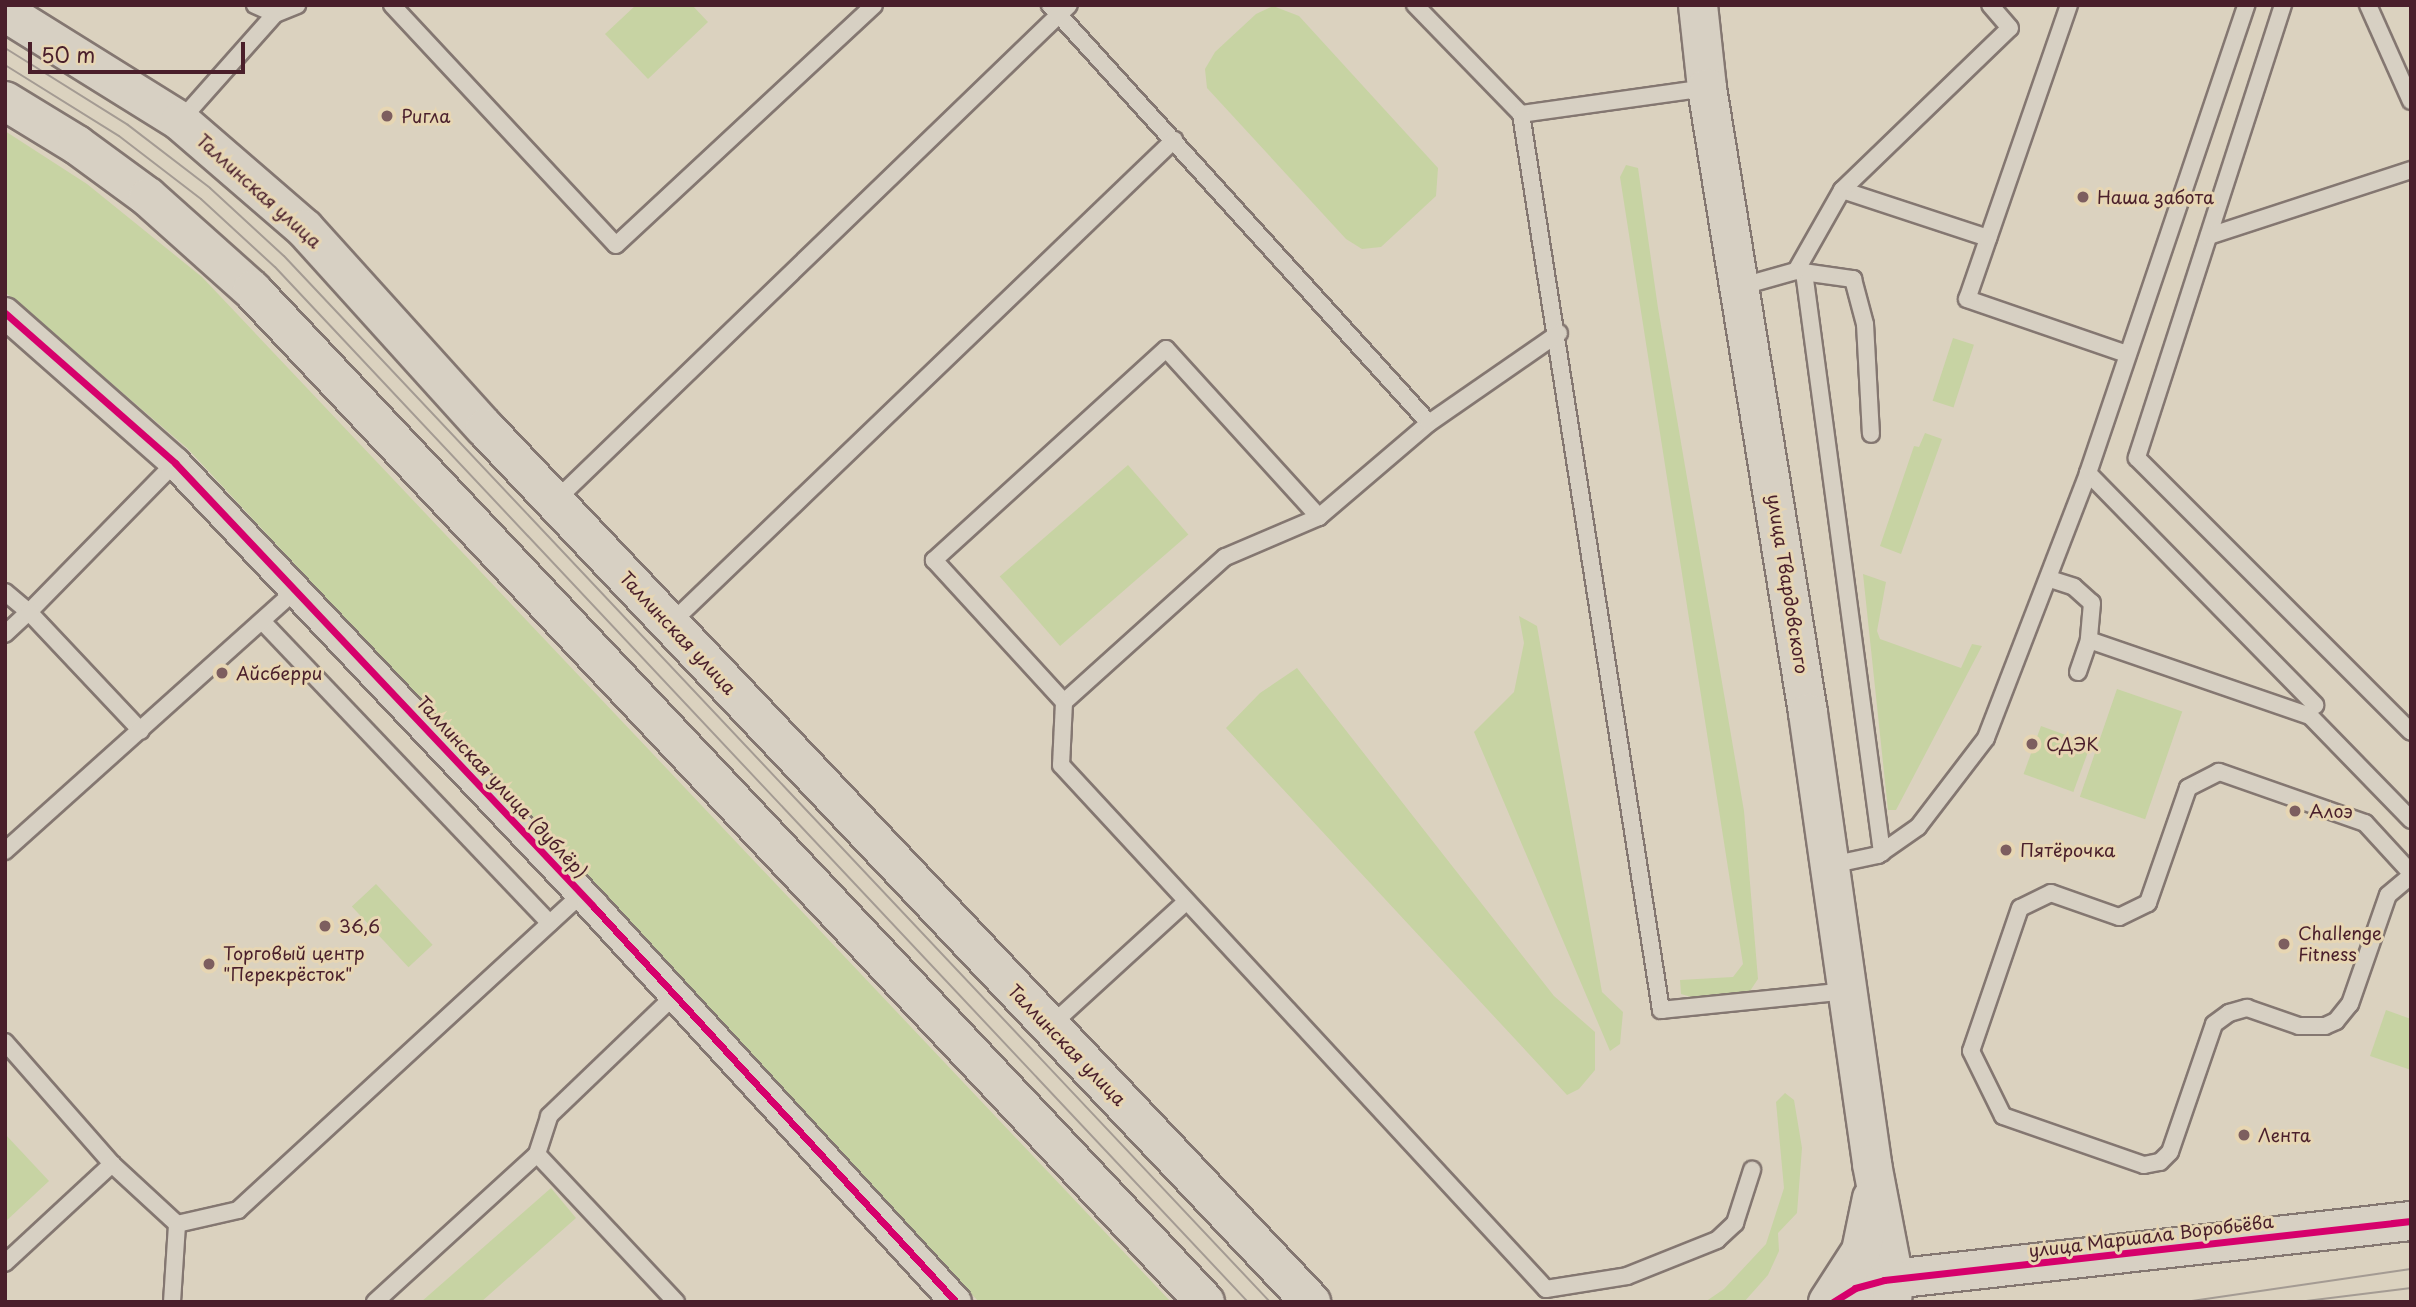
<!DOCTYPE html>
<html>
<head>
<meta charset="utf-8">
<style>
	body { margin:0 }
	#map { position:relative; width:2416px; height:1307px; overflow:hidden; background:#dbd2bf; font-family:"Playpen Sans",sans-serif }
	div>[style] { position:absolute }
	.green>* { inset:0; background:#c7d3a3; transform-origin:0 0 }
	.roads { filter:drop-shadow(2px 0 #847771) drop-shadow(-2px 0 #847771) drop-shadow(0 2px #847771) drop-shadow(0 -2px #847771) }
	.service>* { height:16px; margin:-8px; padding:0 8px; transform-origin:8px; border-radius:8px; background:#d7d0c3 }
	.minor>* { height:30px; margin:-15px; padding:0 15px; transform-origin:15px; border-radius:15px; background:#d7d0c3 }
	.tertiary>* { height:38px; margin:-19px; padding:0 19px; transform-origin:19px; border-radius:19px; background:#d7d0c3 }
	.secondary>* { height:38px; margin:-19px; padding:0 19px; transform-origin:19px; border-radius:19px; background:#d7d0c3 }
	.tram>* { height:2px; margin:-1px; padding:0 1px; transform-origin:1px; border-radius:1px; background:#a49b93 }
	.cycleway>* { height:7px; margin:-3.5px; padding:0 3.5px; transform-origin:3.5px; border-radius:3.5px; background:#d6006c }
	.dots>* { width:19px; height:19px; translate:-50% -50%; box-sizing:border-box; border:4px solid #e7d6b3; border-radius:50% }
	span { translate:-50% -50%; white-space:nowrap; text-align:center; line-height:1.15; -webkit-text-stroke:6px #e7d6b3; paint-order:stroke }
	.poi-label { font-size:18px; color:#4a1f2b }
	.left { translate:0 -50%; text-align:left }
	.street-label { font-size:18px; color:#4a1f2b }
	.frame { position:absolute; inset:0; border:7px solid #4a1f2b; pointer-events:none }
	.scale { position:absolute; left:28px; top:42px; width:217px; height:32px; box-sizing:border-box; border:4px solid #4a1f2b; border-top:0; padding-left:9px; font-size:21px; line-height:24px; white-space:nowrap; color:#4a1f2b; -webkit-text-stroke:5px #e7d6b3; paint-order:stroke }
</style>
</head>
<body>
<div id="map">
	<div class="green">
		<i style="clip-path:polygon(636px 5px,692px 5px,708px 22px,648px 79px,605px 34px)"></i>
		<i style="clip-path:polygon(1273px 6px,1299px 16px,1438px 168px,1436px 196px,1381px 247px,1362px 249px,1346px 239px,1207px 88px,1205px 69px,1215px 52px,1256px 14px)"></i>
		<i style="clip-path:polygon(5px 131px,87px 184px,202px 277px,1171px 1302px,979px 1302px,187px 448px,5px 292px)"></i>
		<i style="clip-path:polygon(1626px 165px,1638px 168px,1658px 308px,1744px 811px,1758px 979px,1748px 994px,1698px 999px,1681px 994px,1680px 980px,1733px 977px,1743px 964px,1620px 177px)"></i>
		<i style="left:1953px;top:338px;width:22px;height:66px;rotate:18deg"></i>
		<i style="clip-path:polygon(1925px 433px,1942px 439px,1901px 554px,1880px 546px,1914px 446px,1919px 447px)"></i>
		<i style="left:1128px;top:465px;width:92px;height:170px;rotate:49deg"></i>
		<i style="clip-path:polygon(1863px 574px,1886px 582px,1877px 631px,1880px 639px,1961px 668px,1972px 644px,1982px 646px,1896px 810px,1888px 810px)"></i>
		<i style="clip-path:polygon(1519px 616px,1537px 626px,1602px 992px,1623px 1012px,1620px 1044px,1610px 1051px,1474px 732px,1514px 692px,1524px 643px)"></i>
		<i style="clip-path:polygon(1297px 668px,1554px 996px,1595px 1032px,1595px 1070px,1579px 1089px,1567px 1095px,1226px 728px,1260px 693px)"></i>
		<i style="left:2117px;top:689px;width:69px;height:114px;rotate:19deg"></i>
		<i style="left:2041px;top:726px;width:53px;height:51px;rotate:20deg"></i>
		<i style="left:376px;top:884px;width:83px;height:33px;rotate:47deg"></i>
		<i style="clip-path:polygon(2386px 1010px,2411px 1019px,2411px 1070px,2370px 1056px)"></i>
		<i style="clip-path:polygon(1785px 1093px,1794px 1100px,1802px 1148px,1797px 1213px,1778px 1233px,1779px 1251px,1768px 1275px,1744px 1302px,1705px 1302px,1724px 1289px,1766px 1244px,1784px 1188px,1776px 1102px)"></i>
		<i style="clip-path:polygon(5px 1134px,49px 1181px,5px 1222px)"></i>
		<i style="clip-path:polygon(551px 1188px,576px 1218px,481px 1302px,421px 1302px)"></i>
	</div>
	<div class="roads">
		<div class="service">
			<i style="left:392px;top:5px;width:328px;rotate:47deg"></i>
			<i style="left:616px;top:245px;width:352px;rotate:-42.9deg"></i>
			<i style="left:1050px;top:5px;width:564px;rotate:47.8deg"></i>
			<i style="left:1429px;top:423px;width:145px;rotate:139.5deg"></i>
			<i style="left:1319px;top:517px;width:227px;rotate:-132.3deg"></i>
			<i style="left:1166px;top:349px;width:314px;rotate:137.7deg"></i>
			<i style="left:934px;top:560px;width:193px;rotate:47.5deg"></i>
			<i style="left:1415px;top:5px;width:152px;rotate:45.8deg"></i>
			<i style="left:1521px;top:114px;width:188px;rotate:-8deg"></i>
			<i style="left:2069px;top:5px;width:311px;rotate:109.1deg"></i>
			<i style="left:1967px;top:299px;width:169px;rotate:19deg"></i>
			<i style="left:2283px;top:5px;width:476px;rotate:107.9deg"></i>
			<i style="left:2137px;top:458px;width:387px;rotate:45deg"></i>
			<i style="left:2368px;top:5px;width:105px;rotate:65.9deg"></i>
			<i style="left:275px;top:14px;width:24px;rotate:-22deg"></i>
			<i style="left:1521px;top:114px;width:907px;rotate:81.12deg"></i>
			<i style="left:1661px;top:1010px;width:187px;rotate:-5.8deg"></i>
			<i style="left:180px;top:121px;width:143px;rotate:-48.4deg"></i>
			<i style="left:275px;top:14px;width:22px;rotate:-156deg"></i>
			<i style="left:1842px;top:190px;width:154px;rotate:18.2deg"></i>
			<i style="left:2209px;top:236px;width:213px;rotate:-18.1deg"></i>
			<i style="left:1796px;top:271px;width:58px;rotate:8deg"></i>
			<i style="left:1853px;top:279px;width:47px;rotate:75.1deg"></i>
			<i style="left:1865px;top:324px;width:110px;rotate:86.9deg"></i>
			<i style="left:1804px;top:272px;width:586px;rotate:82.35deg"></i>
			<i style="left:1739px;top:287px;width:59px;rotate:-15.7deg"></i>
			<i style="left:1796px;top:271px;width:93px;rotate:-60.4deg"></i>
			<i style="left:1842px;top:190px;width:233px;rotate:-44deg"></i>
			<i style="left:2010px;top:28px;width:30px;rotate:-131deg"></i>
			<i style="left:1429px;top:423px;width:158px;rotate:-34.7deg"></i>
			<i style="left:2088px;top:473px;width:325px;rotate:45.6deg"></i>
			<i style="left:555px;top:501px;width:714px;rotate:-43.98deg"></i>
			<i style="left:1319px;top:517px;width:102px;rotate:156.9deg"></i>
			<i style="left:1225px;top:557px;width:217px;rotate:138deg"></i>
			<i style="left:1064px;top:702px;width:63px;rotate:92.7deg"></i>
			<i style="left:1061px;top:765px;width:714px;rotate:47.21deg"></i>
			<i style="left:1546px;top:1289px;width:82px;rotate:-9.1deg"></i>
			<i style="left:1627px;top:1276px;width:97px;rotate:-21.8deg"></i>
			<i style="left:1717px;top:1240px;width:25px;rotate:-43deg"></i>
			<i style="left:1735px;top:1223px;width:56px;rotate:-72.2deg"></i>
			<i style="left:2050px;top:579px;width:25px;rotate:18deg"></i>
			<i style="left:2074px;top:587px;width:24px;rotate:42deg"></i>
			<i style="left:2092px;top:603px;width:37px;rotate:95deg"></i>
			<i style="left:2089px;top:640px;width:234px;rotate:19deg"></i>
			<i style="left:2310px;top:716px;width:145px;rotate:45.8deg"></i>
			<i style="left:5px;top:592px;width:31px;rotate:40deg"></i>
			<i style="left:29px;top:612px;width:209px;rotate:-45.6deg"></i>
			<i style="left:262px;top:621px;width:417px;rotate:46.4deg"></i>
			<i style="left:670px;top:624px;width:699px;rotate:-43.84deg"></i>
			<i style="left:5px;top:634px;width:33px;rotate:-43deg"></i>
			<i style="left:29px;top:612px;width:163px;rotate:46.7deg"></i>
			<i style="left:2078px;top:672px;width:34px;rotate:-71deg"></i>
			<i style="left:5px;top:851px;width:389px;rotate:-41.9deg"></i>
			<i style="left:1831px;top:865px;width:48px;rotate:-12deg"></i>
			<i style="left:1878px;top:855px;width:49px;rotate:-35deg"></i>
			<i style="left:1918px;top:827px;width:112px;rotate:-52.6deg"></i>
			<i style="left:1986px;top:738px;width:284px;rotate:-68.9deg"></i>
			<i style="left:2088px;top:473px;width:494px;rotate:-71.3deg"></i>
			<i style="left:2411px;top:873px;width:68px;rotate:-132.6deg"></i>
			<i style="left:2365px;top:823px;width:155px;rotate:-160.7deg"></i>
			<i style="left:2219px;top:772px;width:35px;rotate:153deg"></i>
			<i style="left:2188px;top:788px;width:122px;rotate:109.2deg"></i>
			<i style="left:2148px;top:903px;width:32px;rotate:154deg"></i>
			<i style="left:2119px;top:917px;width:72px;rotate:-160.6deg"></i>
			<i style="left:2051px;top:893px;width:34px;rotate:154deg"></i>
			<i style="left:2020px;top:908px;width:151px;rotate:108.9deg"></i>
			<i style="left:1971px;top:1051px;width:72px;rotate:63.8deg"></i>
			<i style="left:2003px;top:1116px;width:149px;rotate:19.2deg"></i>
			<i style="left:2144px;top:1165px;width:16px;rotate:-11deg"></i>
			<i style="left:2160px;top:1162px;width:14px;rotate:-45deg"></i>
			<i style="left:2170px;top:1152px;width:135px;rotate:-71deg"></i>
			<i style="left:2214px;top:1024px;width:19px;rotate:-36deg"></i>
			<i style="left:2229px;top:1013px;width:19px;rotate:-16deg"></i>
			<i style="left:2247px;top:1008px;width:55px;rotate:19.1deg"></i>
			<i style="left:2299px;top:1026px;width:26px"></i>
			<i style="left:2325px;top:1026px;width:12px;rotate:-24deg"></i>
			<i style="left:2336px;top:1021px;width:22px;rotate:-51deg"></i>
			<i style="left:2350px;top:1004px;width:115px;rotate:-70.8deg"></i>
			<i style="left:2388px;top:895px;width:30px;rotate:-40deg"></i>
			<i style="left:1050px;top:1026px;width:184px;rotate:-42.4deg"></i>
			<i style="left:5px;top:1042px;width:162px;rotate:48.7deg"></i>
			<i style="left:537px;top:1154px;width:203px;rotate:46.8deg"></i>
			<i style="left:5px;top:1263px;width:146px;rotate:-42.8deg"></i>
			<i style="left:112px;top:1164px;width:88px;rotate:42.7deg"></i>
			<i style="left:177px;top:1224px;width:63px;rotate:-12.9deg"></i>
			<i style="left:238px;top:1210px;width:467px;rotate:-42.6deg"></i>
			<i style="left:172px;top:1302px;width:78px;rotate:-86.3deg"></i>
			<i style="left:375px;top:1302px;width:219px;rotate:-42.4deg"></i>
			<i style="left:537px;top:1154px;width:40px;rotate:-72deg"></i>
			<i style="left:549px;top:1116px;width:175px;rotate:-43.8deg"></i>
		</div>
		<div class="minor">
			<i style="left:5px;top:313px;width:227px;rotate:41.4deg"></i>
			<i style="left:175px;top:463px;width:609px;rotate:46.66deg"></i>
			<i style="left:593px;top:906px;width:537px;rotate:47.49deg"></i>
		</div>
		<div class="tertiary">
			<i style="left:1833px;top:1302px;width:26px;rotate:-32deg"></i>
			<i style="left:1855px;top:1288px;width:30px;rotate:-15deg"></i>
			<i style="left:1884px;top:1280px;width:530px;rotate:-6.39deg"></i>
		</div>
		<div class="secondary">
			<i style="left:1698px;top:5px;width:83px;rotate:83.8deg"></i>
			<i style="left:1707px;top:88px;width:633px;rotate:80.82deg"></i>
			<i style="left:1808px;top:713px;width:456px;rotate:81.9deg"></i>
			<i style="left:1872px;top:1164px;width:117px;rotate:79.2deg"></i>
			<i style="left:1894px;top:1279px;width:23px;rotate:95deg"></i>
			<i style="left:5px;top:12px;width:206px;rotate:31.9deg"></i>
			<i style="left:180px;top:121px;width:165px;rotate:40.8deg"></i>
			<i style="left:305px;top:229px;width:268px;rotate:47.9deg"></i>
			<i style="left:485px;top:428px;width:1203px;rotate:46.62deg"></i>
			<i style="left:5px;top:101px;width:84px;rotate:31.4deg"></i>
			<i style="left:77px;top:145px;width:88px;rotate:36.2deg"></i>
			<i style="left:148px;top:197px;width:140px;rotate:41.8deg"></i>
			<i style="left:252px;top:290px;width:1390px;rotate:46.72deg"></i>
			<i style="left:1828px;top:1302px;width:61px;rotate:-57.1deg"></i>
			<i style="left:1861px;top:1251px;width:54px;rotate:-78.3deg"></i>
		</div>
	</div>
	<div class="tram">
		<i style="left:5px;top:48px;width:145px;rotate:32deg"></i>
		<i style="left:128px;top:125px;width:103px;rotate:37.5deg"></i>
		<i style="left:210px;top:188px;width:100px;rotate:42.6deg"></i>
		<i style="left:284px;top:256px;width:1437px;rotate:46.69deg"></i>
		<i style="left:5px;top:65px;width:134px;rotate:31.9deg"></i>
		<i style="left:119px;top:136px;width:103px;rotate:37.5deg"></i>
		<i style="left:201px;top:199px;width:100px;rotate:42.6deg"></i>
		<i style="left:275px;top:267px;width:1421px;rotate:46.77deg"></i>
		<i style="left:2185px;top:1302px;width:228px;rotate:-8.3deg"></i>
		<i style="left:2298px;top:1302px;width:114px;rotate:-7.1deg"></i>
	</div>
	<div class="cycleway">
		<i style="left:5px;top:313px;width:227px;rotate:41.4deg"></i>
		<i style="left:175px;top:463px;width:609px;rotate:46.66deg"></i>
		<i style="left:593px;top:906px;width:537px;rotate:47.49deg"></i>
		<i style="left:1833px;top:1302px;width:26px;rotate:-32deg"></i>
		<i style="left:1855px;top:1288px;width:30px;rotate:-15deg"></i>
		<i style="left:1884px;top:1280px;width:530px;rotate:-6.39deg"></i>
	</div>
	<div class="dots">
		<i style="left:387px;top:116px;background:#7d5e5f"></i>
		<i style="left:2083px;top:197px;background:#7d5e5f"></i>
		<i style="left:222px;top:673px;background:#7d5e5f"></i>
		<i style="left:2032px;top:744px;background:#7d5e5f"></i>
		<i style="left:2295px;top:811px;background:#7d5e5f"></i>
		<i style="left:2006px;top:850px;background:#7d5e5f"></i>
		<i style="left:325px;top:926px;background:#7d5e5f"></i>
		<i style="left:2284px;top:944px;background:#7d5e5f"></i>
		<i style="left:209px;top:964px;background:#7d5e5f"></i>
		<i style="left:2244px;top:1135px;background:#7d5e5f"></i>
	</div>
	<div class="poi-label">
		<span class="left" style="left:401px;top:116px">Ригла</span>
		<span class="left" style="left:2097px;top:197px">Наша забота</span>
		<span class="left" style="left:236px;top:673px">Айсберри</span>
		<span class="left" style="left:2046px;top:744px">СДЭК</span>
		<span class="left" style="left:2309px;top:811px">Алоэ</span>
		<span class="left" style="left:2020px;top:850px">Пятёрочка</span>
		<span class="left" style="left:339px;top:926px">36,6</span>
		<span class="left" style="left:2298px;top:944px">Challenge<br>Fitness</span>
		<span class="left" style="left:223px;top:964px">Торговый центр<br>"Перекрёсток"</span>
		<span class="left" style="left:2258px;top:1135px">Лента</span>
	</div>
	<div class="street-label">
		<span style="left:259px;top:191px;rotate:42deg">Таллинская улица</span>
		<span style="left:1788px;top:584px;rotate:81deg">улица Твардовского</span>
		<span style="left:678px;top:633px;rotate:47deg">Таллинская улица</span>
		<span style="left:502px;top:787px;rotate:47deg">Таллинская улица (дублёр)</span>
		<span style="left:1067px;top:1045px;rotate:46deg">Таллинская улица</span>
		<span style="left:2151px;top:1236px;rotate:-7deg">улица Маршала Воробьёва</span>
	</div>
	<div class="frame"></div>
	<div class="scale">50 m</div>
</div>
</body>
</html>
